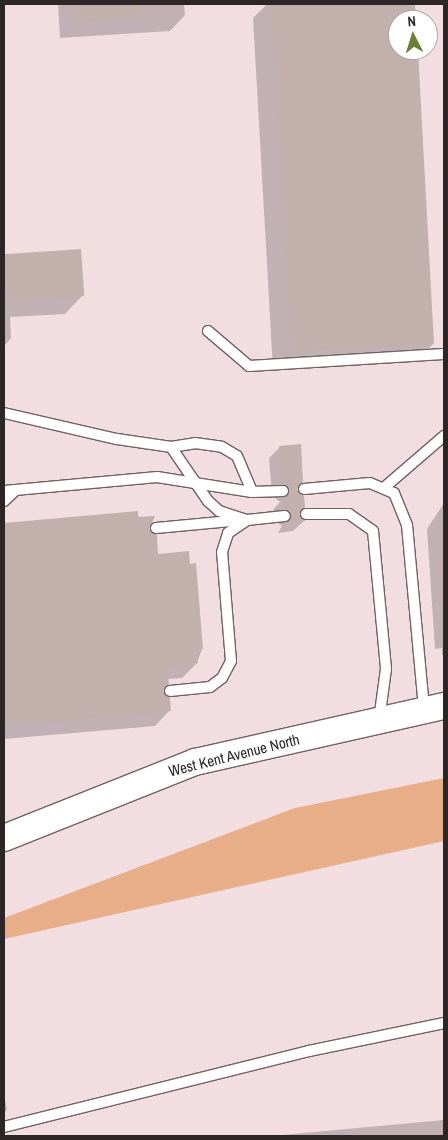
<!DOCTYPE html>
<html>
<head>
<meta charset="utf-8">
<style>
	body { margin:0 }
	#map { position:relative; width:448px; height:1140px; overflow:hidden; background:#f2dee1; font-family:"Archivo Narrow",sans-serif }
	div>[style] { position:absolute }
	.green>* { inset:0; background:#e8ae88 }
	.shadow>* { inset:0; background:#0003 }
	.building>* { inset:0; background:#c2b0ac; transform-origin:0 0 }
	.roads { filter:drop-shadow(1px 0 #716163) drop-shadow(-1px 0 #716163) drop-shadow(0 1px #716163) drop-shadow(0 -1px #716163) }
	.service>* { height:10px; margin:-5px; padding:0 5px; transform-origin:5px; border-radius:5px; background:#fff }
	.tertiary>* { height:26px; margin:-13px; padding:0 13px; transform-origin:13px; border-radius:13px; background:#fff }
	span { translate:-50% -50%; white-space:nowrap; text-align:center; line-height:1.15; -webkit-text-stroke:5px #fff; paint-order:stroke }
	.street-label { font-size:15px; color:#2d2627 }
	.frame { position:absolute; inset:0; border:5px solid #2d2627; pointer-events:none }
	.north { position:absolute; left:388px; top:10px; width:50px; height:50px; box-sizing:border-box; background:#fff; border:1px solid #aba8a9; border-radius:50%; rotate:355deg; font-size:14px; font-weight:700; line-height:20px; text-align:center; color:#2d2627 }
	.north::after { content:''; display:block; margin:auto; width:18px; height:22px; background:#698134; clip-path:polygon(50% 0,100% 100%,50% 72%,0 100%) }
</style>
</head>
<body>
<div id="map">
	<div class="green">
		<i style="clip-path:polygon(444px 778px,444px 841px,4px 939px,4px 918px,295px 808px)"></i>
	</div>
	<div class="shadow">
		<i style="clip-path:polygon(58px 4px,184px 4px,185px 15px,170px 31px,60px 38px)"></i>
		<i style="clip-path:polygon(267px 4px,414px 4px,415px 20px,398px 20px,398px 50px,416px 50px,433px 344px,415px 362px,273px 370px,253px 18px)"></i>
		<i style="clip-path:polygon(79px 250px,82px 296px,65px 314px,10px 317px,11px 338px,4px 346px,4px 255px)"></i>
		<i style="clip-path:polygon(280px 447px,295px 489px,298px 515px,304px 521px,293px 531px,278px 533px,282px 526px,274px 520px,273px 510px,280px 502px,272px 495px,269px 458px)"></i>
		<i style="clip-path:polygon(444px 503px,444px 655px,442px 655px,442px 648px,435px 649px,427px 529px)"></i>
		<i style="clip-path:polygon(137px 513px,202px 649px,197px 663px,182px 678px,167px 679px,161px 691px,170px 710px,155px 726px,4px 739px,4px 524px)"></i>
		<i style="clip-path:polygon(4px 1094px,7px 1110px,4px 1113px)"></i>
		<i style="clip-path:polygon(444px 1120px,444px 1136px,271px 1136px)"></i>
	</div>
	<div class="building">
		<i style="clip-path:polygon(74px 4px,139px 4px,140px 19px,75px 23px)"></i>
		<i style="clip-path:polygon(271px 4px,415px 4px,416px 20px,398px 20px,398px 50px,418px 50px,434px 344px,291px 352px)"></i>
		<i style="left:81px;top:249px;width:47px;height:77px;rotate:86deg"></i>
		<i style="clip-path:polygon(301px 444px,303px 482px,297px 489px,304px 496px,305px 507px,299px 514px,306px 521px,287px 522px,292px 515px,284px 509px,283px 498px,290px 490px,282px 484px,279px 446px)"></i>
		<i style="clip-path:polygon(138px 511px,138px 517px,155px 516px,149px 529px,157px 535px,158px 554px,189px 551px,190px 564px,196px 563px,203px 649px,197px 650px,198px 663px,167px 666px,169px 684px,163px 691px,170px 698px,171px 711px,4px 726px,4px 523px)"></i>
	</div>
	<div class="roads">
		<div class="service">
			<i style="left:208px;top:331px;width:54px;rotate:40.5deg"></i>
			<i style="left:249px;top:366px;width:195px;rotate:-3.5deg"></i>
			<i style="left:4px;top:413px;width:116px;rotate:13deg"></i>
			<i style="left:117px;top:439px;width:55px;rotate:8.4deg"></i>
			<i style="left:171px;top:447px;width:24px;rotate:-9deg"></i>
			<i style="left:195px;top:443px;width:27px;rotate:8deg"></i>
			<i style="left:222px;top:447px;width:17px;rotate:31deg"></i>
			<i style="left:237px;top:456px;width:39px;rotate:67deg"></i>
			<i style="left:171px;top:447px;width:65px;rotate:55.6deg"></i>
			<i style="left:208px;top:501px;width:15px;rotate:42deg"></i>
			<i style="left:219px;top:511px;width:29px;rotate:18deg"></i>
			<i style="left:386px;top:486px;width:77px;rotate:-40.8deg"></i>
			<i style="left:304px;top:489px;width:66px;rotate:-5.2deg"></i>
			<i style="left:370px;top:483px;width:26px;rotate:23deg"></i>
			<i style="left:394px;top:493px;width:35px;rotate:68deg"></i>
			<i style="left:407px;top:525px;width:185px;rotate:84.7deg"></i>
			<i style="left:4px;top:491px;width:154px;rotate:-5.2deg"></i>
			<i style="left:157px;top:477px;width:96px;rotate:9deg"></i>
			<i style="left:252px;top:492px;width:31px;rotate:-2deg"></i>
			<i style="left:4px;top:501px;width:16px;rotate:-43deg"></i>
			<i style="left:306px;top:514px;width:43px"></i>
			<i style="left:349px;top:514px;width:29px;rotate:35deg"></i>
			<i style="left:373px;top:531px;width:139px;rotate:84.6deg"></i>
			<i style="left:386px;top:669px;width:51px;rotate:97.8deg"></i>
			<i style="left:156px;top:528px;width:86px;rotate:-5.3deg"></i>
			<i style="left:170px;top:691px;width:40px;rotate:-5.7deg"></i>
			<i style="left:210px;top:687px;width:15px;rotate:-37deg"></i>
			<i style="left:222px;top:678px;width:19px;rotate:-62deg"></i>
			<i style="left:231px;top:661px;width:109px;rotate:-94.7deg"></i>
			<i style="left:222px;top:552px;width:20px;rotate:-72deg"></i>
			<i style="left:228px;top:533px;width:23px;rotate:-34deg"></i>
			<i style="left:247px;top:520px;width:38px;rotate:-6deg"></i>
			<i style="left:4px;top:1127px;width:314px;rotate:-14deg"></i>
			<i style="left:309px;top:1051px;width:138px;rotate:-11.7deg"></i>
		</div>
		<div class="tertiary">
			<i style="left:4px;top:838px;width:206px;rotate:-21.7deg"></i>
			<i style="left:195px;top:762px;width:255px;rotate:-12.7deg"></i>
		</div>
	</div>
	<div class="street-label">
		<span style="left:234px;top:755px;rotate:-14deg">West Kent Avenue North</span>
	</div>
	<div class="frame"></div>
	<div class="north">N</div>
</div>
</body>
</html>
